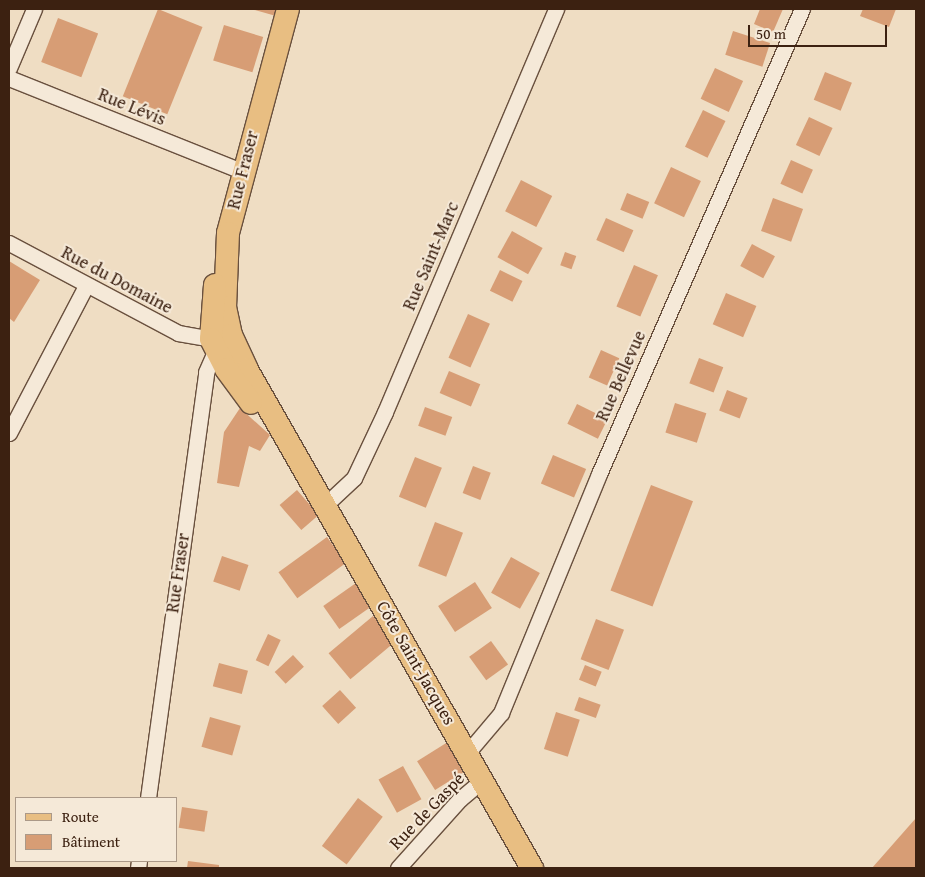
<!DOCTYPE html>
<html>
<head>
<meta charset="utf-8">
<style>
	body { margin:0 }
	#map { position:relative; width:925px; height:877px; overflow:hidden; background:#efddc3; font-family:"Gentium Book Plus",serif }
	div>[style] { position:absolute }
	.building>* { inset:0; background:#d79d75; transform-origin:0 0 }
	.roads { filter:drop-shadow(1px 0 #69503e) drop-shadow(-1px 0 #69503e) drop-shadow(0 1px #69503e) drop-shadow(0 -1px #69503e) }
	.street>* { height:15px; margin:-7.5px; padding:0 7.5px; transform-origin:7.5px; border-radius:7.5px; background:#f5e9d8 }
	.primary>* { height:22px; margin:-11px; padding:0 11px; transform-origin:11px; border-radius:11px; background:#e8be82 }
	span { translate:-50% -50%; white-space:nowrap; text-align:center; line-height:1.15; -webkit-text-stroke:4px #f5e9d8; paint-order:stroke }
	.street-label { font-size:18px; color:#3c2111 }
	.frame { position:absolute; inset:0; border:10px solid #3c2111; pointer-events:none }
	.legend { position:absolute; left:15px; top:797px; width:162px; height:65px; box-sizing:border-box; background:#f5e9d8; border:1px solid #ab9988; margin:0; padding:6px 9px; list-style:none; font-size:15px; color:#3c2111 }
	.legend li { display:flex; align-items:center; gap:10px; height:25px }
	.legend b { width:25px; border:1px solid #ab9988 }
	.scale { position:absolute; left:748px; top:25px; width:139px; height:22px; box-sizing:border-box; border:2px solid #3c2111; border-top:0; padding-left:6px; font-size:15px; line-height:18px; white-space:nowrap; color:#3c2111; -webkit-text-stroke:4px #f5e9d8; paint-order:stroke }
</style>
</head>
<body>
<div id="map">
	<div class="building">
		<i style="left:158px;top:9px;width:48px;height:94px;rotate:22deg"></i>
		<i style="clip-path:polygon(251px 9px,278px 9px,276px 16px)"></i>
		<i style="clip-path:polygon(760px 9px,783px 9px,773px 32px,754px 24px)"></i>
		<i style="clip-path:polygon(863px 9px,896px 9px,889px 27px,860px 16px)"></i>
		<i style="left:58px;top:18px;width:43px;height:47px;rotate:21deg"></i>
		<i style="left:224px;top:25px;width:41px;height:37px;rotate:17deg"></i>
		<i style="left:733px;top:31px;width:39px;height:25px;rotate:18deg"></i>
		<i style="left:715px;top:68px;width:31px;height:34px;rotate:25deg"></i>
		<i style="left:825px;top:72px;width:29px;height:30px;rotate:22deg"></i>
		<i style="left:703px;top:110px;width:25px;height:41px;rotate:26deg"></i>
		<i style="left:809px;top:117px;width:26px;height:31px;rotate:25deg"></i>
		<i style="left:791px;top:160px;width:24px;height:26px;rotate:24deg"></i>
		<i style="left:671px;top:167px;width:33px;height:40px;rotate:25deg"></i>
		<i style="left:521px;top:180px;width:35px;height:35px;rotate:27deg"></i>
		<i style="left:627px;top:193px;width:24px;height:18px;rotate:22deg"></i>
		<i style="left:773px;top:198px;width:32px;height:35px;rotate:20deg"></i>
		<i style="left:606px;top:218px;width:30px;height:24px;rotate:24deg"></i>
		<i style="left:512px;top:231px;width:35px;height:30px;rotate:29deg"></i>
		<i style="left:752px;top:244px;width:26px;height:25px;rotate:28deg"></i>
		<i style="left:565px;top:252px;width:12px;height:14px;rotate:20deg"></i>
		<i style="clip-path:polygon(9px 261px,40px 280px,14px 322px,9px 318px)"></i>
		<i style="left:634px;top:265px;width:26px;height:45px;rotate:23deg"></i>
		<i style="left:500px;top:270px;width:25px;height:23px;rotate:26deg"></i>
		<i style="left:726px;top:293px;width:33px;height:34px;rotate:23deg"></i>
		<i style="left:468px;top:314px;width:24px;height:48px;rotate:24deg"></i>
		<i style="left:601px;top:350px;width:20px;height:30px;rotate:24deg"></i>
		<i style="left:699px;top:358px;width:26px;height:27px;rotate:21deg"></i>
		<i style="left:449px;top:371px;width:34px;height:24px;rotate:23deg"></i>
		<i style="left:727px;top:390px;width:22px;height:22px;rotate:21deg"></i>
		<i style="left:675px;top:403px;width:33px;height:31px;rotate:18deg"></i>
		<i style="left:577px;top:404px;width:34px;height:22px;rotate:26deg"></i>
		<i style="left:425px;top:407px;width:29px;height:20px;rotate:20deg"></i>
		<i style="clip-path:polygon(240px 408px,270px 435px,260px 451px,249px 446px,239px 487px,217px 483px,224px 432px)"></i>
		<i style="left:553px;top:455px;width:36px;height:31px;rotate:23deg"></i>
		<i style="left:415px;top:457px;width:29px;height:43px;rotate:22deg"></i>
		<i style="left:473px;top:466px;width:19px;height:29px;rotate:21deg"></i>
		<i style="left:651px;top:485px;width:45px;height:113px;rotate:21deg"></i>
		<i style="left:297px;top:490px;width:33px;height:23px;rotate:49deg"></i>
		<i style="left:435px;top:522px;width:30px;height:47px;rotate:21deg"></i>
		<i style="left:327px;top:537px;width:32px;height:60px;rotate:54deg"></i>
		<i style="left:222px;top:556px;width:28px;height:27px;rotate:19deg"></i>
		<i style="left:511px;top:557px;width:33px;height:41px;rotate:29deg"></i>
		<i style="left:475px;top:582px;width:31px;height:44px;rotate:57deg"></i>
		<i style="left:356px;top:583px;width:28px;height:40px;rotate:55deg"></i>
		<i style="left:373px;top:616px;width:34px;height:58px;rotate:50deg"></i>
		<i style="left:596px;top:619px;width:30px;height:43px;rotate:21deg"></i>
		<i style="left:268px;top:634px;width:14px;height:29px;rotate:25deg"></i>
		<i style="left:491px;top:641px;width:29px;height:27px;rotate:54deg"></i>
		<i style="left:293px;top:655px;width:16px;height:25px;rotate:47deg"></i>
		<i style="left:219px;top:663px;width:30px;height:24px;rotate:15deg"></i>
		<i style="left:585px;top:665px;width:18px;height:16px;rotate:22deg"></i>
		<i style="left:340px;top:690px;width:24px;height:24px;rotate:48deg"></i>
		<i style="left:579px;top:697px;width:23px;height:14px;rotate:20deg"></i>
		<i style="left:556px;top:712px;width:25px;height:39px;rotate:18deg"></i>
		<i style="left:210px;top:717px;width:32px;height:31px;rotate:16deg"></i>
		<i style="left:451px;top:740px;width:34px;height:40px;rotate:58deg"></i>
		<i style="left:403px;top:766px;width:38px;height:28px;rotate:61deg"></i>
		<i style="left:358px;top:798px;width:31px;height:60px;rotate:37deg"></i>
		<i style="left:182px;top:807px;width:26px;height:21px;rotate:9deg"></i>
		<i style="clip-path:polygon(916px 818px,916px 868px,872px 868px)"></i>
		<i style="clip-path:polygon(188px 861px,219px 865px,219px 868px,187px 868px)"></i>
	</div>
	<div class="roads">
		<div class="street">
			<i style="left:9px;top:68px;width:64px;rotate:-67deg"></i>
			<i style="left:9px;top:78px;width:250px;rotate:21.8deg"></i>
			<i style="left:9px;top:243px;width:191px;rotate:28deg"></i>
			<i style="left:178px;top:333px;width:34px;rotate:10deg"></i>
			<i style="left:9px;top:433px;width:166px;rotate:-62.4deg"></i>
			<i style="left:324px;top:506px;width:41px;rotate:-43deg"></i>
			<i style="left:354px;top:478px;width:73px;rotate:-64.8deg"></i>
			<i style="left:385px;top:412px;width:438px;rotate:-67deg"></i>
			<i style="left:468px;top:752px;width:51px;rotate:-49.8deg"></i>
			<i style="left:501px;top:713px;width:258px;rotate:-67.7deg"></i>
			<i style="left:599px;top:474px;width:507px;rotate:-66.42deg"></i>
			<i style="left:148px;top:798px;width:430px;rotate:-82.2deg"></i>
			<i style="left:206px;top:372px;width:24px;rotate:-66deg"></i>
			<i style="left:138px;top:868px;width:7px;rotate:-82deg"></i>
			<i style="left:398px;top:868px;width:93px;rotate:-48.1deg"></i>
			<i style="left:460px;top:799px;width:31px;rotate:-40deg"></i>
		</div>
		<div class="primary">
			<i style="left:288px;top:9px;width:232px;rotate:105deg"></i>
			<i style="left:228px;top:233px;width:74px;rotate:92.3deg"></i>
			<i style="left:225px;top:307px;width:29px;rotate:78deg"></i>
			<i style="left:231px;top:335px;width:38px;rotate:65deg"></i>
			<i style="left:247px;top:370px;width:574px;rotate:60.22deg"></i>
			<i style="left:215px;top:285px;width:54px;rotate:94.2deg"></i>
			<i style="left:211px;top:339px;width:34px;rotate:63deg"></i>
			<i style="left:226px;top:369px;width:42px;rotate:53.7deg"></i>
		</div>
	</div>
	<div class="street-label">
		<span style="left:132px;top:107px;rotate:22deg">Rue Lévis</span>
		<span style="left:243px;top:170px;rotate:-76deg">Rue Fraser</span>
		<span style="left:431px;top:256px;rotate:-67deg">Rue Saint-Marc</span>
		<span style="left:117px;top:280px;rotate:28deg">Rue du Domaine</span>
		<span style="left:621px;top:376px;rotate:-66deg">Rue Bellevue</span>
		<span style="left:178px;top:573px;rotate:-82deg">Rue Fraser</span>
		<span style="left:416px;top:663px;rotate:60deg">Côte Saint-Jacques</span>
		<span style="left:427px;top:811px;rotate:-46deg">Rue de Gaspé</span>
	</div>
	<div class="frame"></div>
	<ul class="legend">
	<li><b style="height:6px;background:#e8be82"></b>Route</li>
	<li><b style="height:14px;background:#d79d75"></b>Bâtiment</li>
	</ul>
	<div class="scale">50 m</div>
</div>
</body>
</html>
